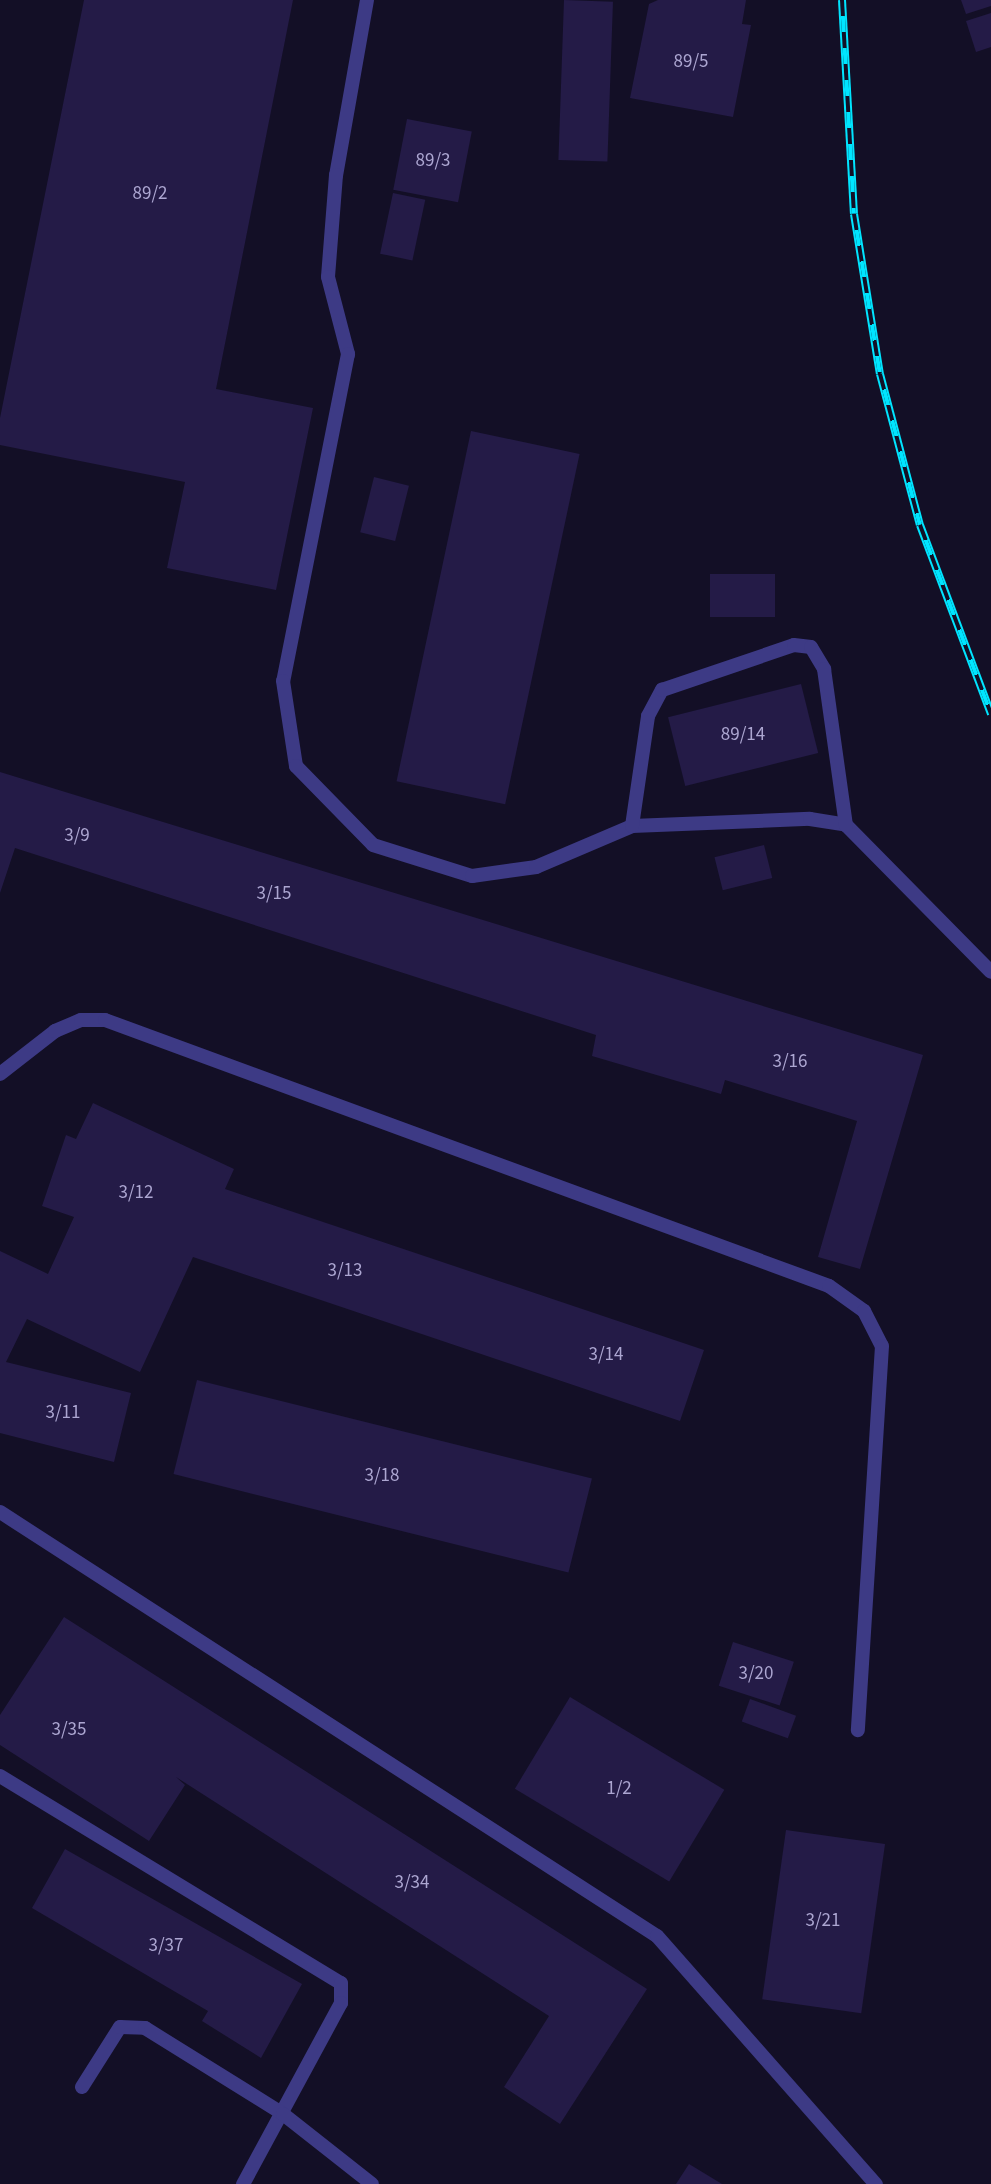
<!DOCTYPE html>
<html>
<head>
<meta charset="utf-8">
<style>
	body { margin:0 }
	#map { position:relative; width:991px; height:2184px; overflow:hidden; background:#130f26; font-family:"Source Sans 3",sans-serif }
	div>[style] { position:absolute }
	.building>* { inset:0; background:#241b47; transform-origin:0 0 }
	.service>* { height:14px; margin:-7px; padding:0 7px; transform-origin:7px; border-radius:7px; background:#3d3a85 }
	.rail>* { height:8px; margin-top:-4px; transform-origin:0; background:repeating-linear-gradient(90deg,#130f26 0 16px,#00e5ff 0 32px); box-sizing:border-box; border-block:2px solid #00e5ff }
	span { translate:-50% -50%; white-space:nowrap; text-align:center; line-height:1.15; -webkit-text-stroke:5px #130f26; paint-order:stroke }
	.number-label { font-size:19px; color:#aca6d1 }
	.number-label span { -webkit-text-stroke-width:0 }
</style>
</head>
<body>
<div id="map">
	<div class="building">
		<i style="clip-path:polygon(84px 0,293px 0,216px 389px,313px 408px,276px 590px,167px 568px,185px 482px,0 445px,0 418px)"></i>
		<i style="left:564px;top:0;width:49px;height:160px;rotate:2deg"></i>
		<i style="clip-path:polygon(658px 0,746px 0,742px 24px,751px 25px,733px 117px,630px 98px,649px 4px)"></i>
		<i style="clip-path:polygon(961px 0,991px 0,991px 6px,966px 14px)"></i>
		<i style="clip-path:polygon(991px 13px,991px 47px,976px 52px,966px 21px)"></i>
		<i style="left:407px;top:119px;width:66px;height:72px;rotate:11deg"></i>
		<i style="left:393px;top:193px;width:33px;height:62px;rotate:12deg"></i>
		<i style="left:471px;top:431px;width:111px;height:358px;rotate:12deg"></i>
		<i style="left:374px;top:477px;width:36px;height:57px;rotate:14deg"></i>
		<i style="left:775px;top:574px;width:43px;height:65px;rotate:90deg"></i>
		<i style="left:801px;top:684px;width:71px;height:137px;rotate:76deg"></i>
		<i style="clip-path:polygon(0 772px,923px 1055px,860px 1269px,818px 1257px,857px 1121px,725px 1080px,721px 1094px,592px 1056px,596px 1035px,15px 848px,0 893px)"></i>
		<i style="left:764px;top:845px;width:34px;height:51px;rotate:76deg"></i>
		<i style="clip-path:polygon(93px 1103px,234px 1169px,225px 1189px,704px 1350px,680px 1421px,193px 1257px,140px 1372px,27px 1319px,6px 1362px,131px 1393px,114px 1462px,0 1433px,0 1251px,48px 1274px,74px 1217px,42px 1206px,66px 1135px,76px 1139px)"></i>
		<i style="left:197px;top:1380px;width:407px;height:97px;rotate:14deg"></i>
		<i style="clip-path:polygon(64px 1617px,647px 1989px,560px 2124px,504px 2087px,549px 2016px,176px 1777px,185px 1785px,149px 1841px,0 1745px,0 1715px)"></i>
		<i style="left:733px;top:1642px;width:64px;height:46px;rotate:18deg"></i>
		<i style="left:570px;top:1697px;width:180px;height:107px;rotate:31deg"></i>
		<i style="left:750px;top:1699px;width:49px;height:24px;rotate:20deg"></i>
		<i style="left:786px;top:1830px;width:100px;height:171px;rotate:8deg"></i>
		<i style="clip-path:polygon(65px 1849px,302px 1984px,261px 2058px,202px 2021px,208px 2011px,32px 1908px)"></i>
		<i style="clip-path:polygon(689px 2164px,722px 2184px,676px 2184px)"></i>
	</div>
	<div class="service">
		<i style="left:367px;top:0;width:178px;rotate:100deg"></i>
		<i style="left:336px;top:175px;width:102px;rotate:94.5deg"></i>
		<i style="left:328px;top:277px;width:80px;rotate:75.4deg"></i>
		<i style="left:348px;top:354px;width:333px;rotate:101.2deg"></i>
		<i style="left:283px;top:681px;width:86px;rotate:81.3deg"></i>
		<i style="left:296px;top:766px;width:110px;rotate:45.7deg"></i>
		<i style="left:373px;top:845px;width:104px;rotate:17.4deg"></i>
		<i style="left:472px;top:876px;width:65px;rotate:-8deg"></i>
		<i style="left:536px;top:867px;width:104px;rotate:-23.1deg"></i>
		<i style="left:632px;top:826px;width:178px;rotate:-2.3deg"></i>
		<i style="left:810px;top:819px;width:36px;rotate:9deg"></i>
		<i style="left:846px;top:825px;width:206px;rotate:45.4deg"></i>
		<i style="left:632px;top:826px;width:111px;rotate:-81.7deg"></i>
		<i style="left:648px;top:716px;width:30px;rotate:-62deg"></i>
		<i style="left:662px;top:690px;width:139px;rotate:-18.8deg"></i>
		<i style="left:794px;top:645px;width:17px;rotate:7deg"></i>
		<i style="left:811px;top:647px;width:26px;rotate:59deg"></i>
		<i style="left:824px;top:669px;width:158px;rotate:82deg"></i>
		<i style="left:0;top:1074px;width:70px;rotate:-38deg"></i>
		<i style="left:55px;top:1031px;width:28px;rotate:-23deg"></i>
		<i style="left:81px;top:1020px;width:24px"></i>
		<i style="left:105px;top:1020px;width:771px;rotate:20.17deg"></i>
		<i style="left:829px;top:1286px;width:43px;rotate:35.5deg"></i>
		<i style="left:864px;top:1311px;width:39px;rotate:63deg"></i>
		<i style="left:882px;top:1346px;width:385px;rotate:93.6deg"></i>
		<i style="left:0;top:1512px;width:782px;rotate:32.84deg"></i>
		<i style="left:657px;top:1936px;width:331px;rotate:48.6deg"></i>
		<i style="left:0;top:1776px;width:399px;rotate:31.3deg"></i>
		<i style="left:341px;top:1983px;width:20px;rotate:90deg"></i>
		<i style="left:341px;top:2003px;width:206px;rotate:118.4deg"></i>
		<i style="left:82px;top:2087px;width:71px;rotate:-57.7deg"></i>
		<i style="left:120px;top:2027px;width:25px;rotate:2deg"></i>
		<i style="left:145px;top:2028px;width:163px;rotate:31.9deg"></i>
		<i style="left:283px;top:2114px;width:113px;rotate:38.2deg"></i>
	</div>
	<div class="rail">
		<i style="left:842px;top:0;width:214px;rotate:86.8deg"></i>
		<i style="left:854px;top:214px;width:162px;rotate:80.8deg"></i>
		<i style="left:880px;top:374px;width:156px;rotate:75.2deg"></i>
		<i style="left:920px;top:525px;width:202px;rotate:69.4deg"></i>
	</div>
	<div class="number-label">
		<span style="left:691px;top:62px">89/5</span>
		<span style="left:433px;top:161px">89/3</span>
		<span style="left:150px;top:194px">89/2</span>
		<span style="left:743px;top:735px">89/14</span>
		<span style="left:77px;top:836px">3/9</span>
		<span style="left:274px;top:894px">3/15</span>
		<span style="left:790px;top:1062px">3/16</span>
		<span style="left:136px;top:1193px">3/12</span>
		<span style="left:345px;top:1271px">3/13</span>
		<span style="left:606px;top:1355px">3/14</span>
		<span style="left:63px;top:1413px">3/11</span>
		<span style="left:382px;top:1476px">3/18</span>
		<span style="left:756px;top:1674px">3/20</span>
		<span style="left:69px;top:1730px">3/35</span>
		<span style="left:619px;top:1789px">1/2</span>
		<span style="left:412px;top:1883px">3/34</span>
		<span style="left:823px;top:1921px">3/21</span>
		<span style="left:166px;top:1946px">3/37</span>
	</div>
</div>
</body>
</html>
